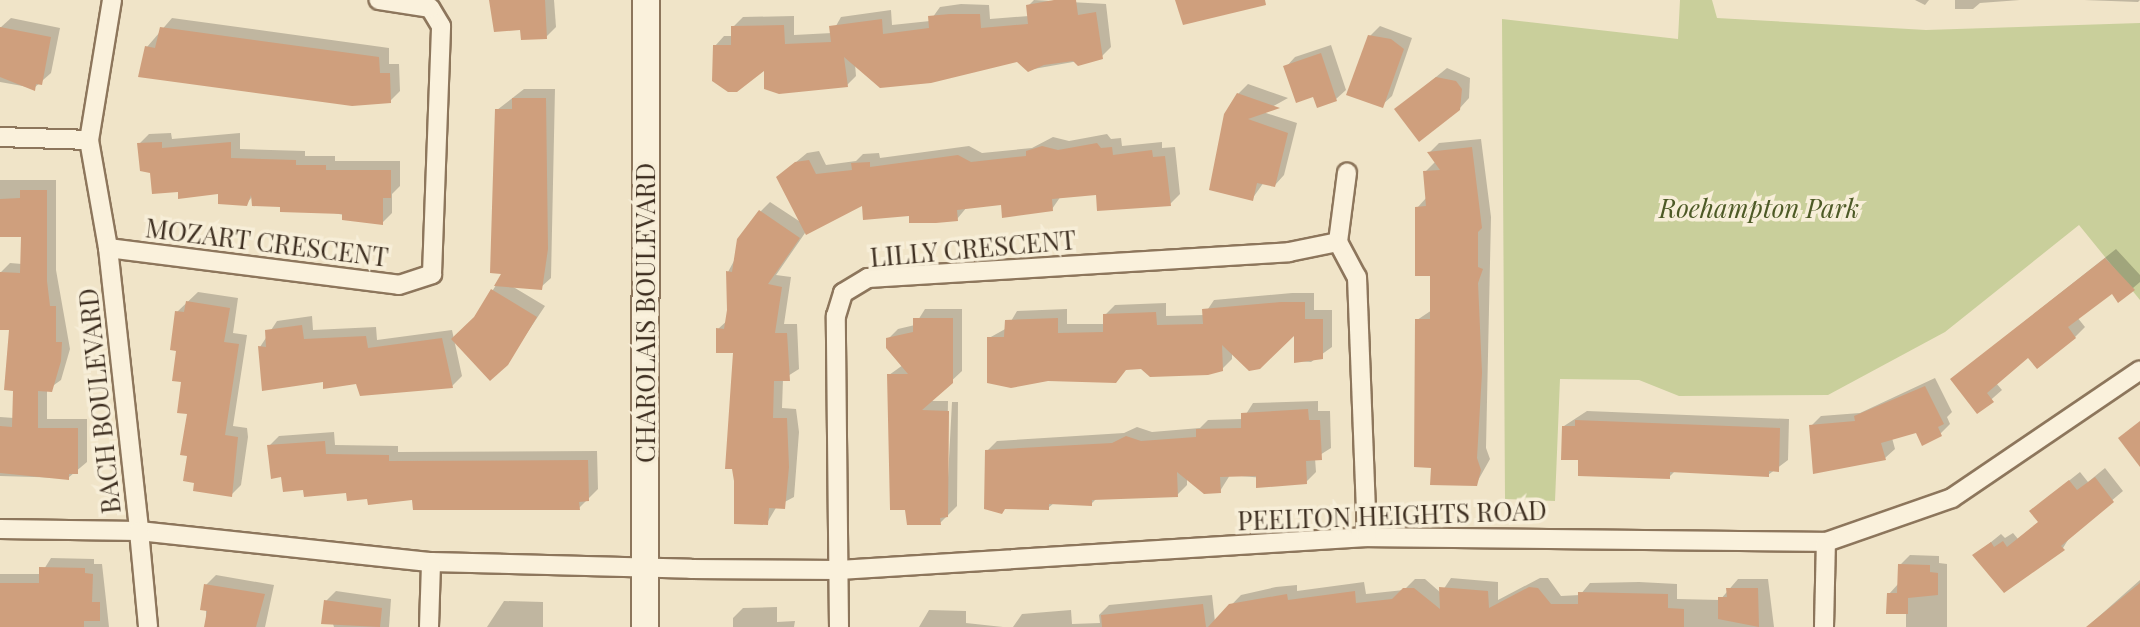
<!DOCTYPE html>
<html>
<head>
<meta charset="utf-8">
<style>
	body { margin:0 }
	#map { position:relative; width:2140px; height:627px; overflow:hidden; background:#f0e4c8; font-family:"Playfair Display",serif }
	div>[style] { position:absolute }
	.green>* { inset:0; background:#c9cf9b }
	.shadow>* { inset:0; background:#0003 }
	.building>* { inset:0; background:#cf9f7d }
	.roads { filter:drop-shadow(2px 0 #8d765c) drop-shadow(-2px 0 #8d765c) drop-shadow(0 2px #8d765c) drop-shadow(0 -2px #8d765c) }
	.street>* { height:18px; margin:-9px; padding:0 9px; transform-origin:9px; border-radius:9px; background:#faf1dc }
	.secondary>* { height:26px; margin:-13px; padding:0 13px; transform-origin:13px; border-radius:13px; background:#faf1dc }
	span { translate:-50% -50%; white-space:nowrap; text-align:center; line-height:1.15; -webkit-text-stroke:7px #f7eed8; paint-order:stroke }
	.park-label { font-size:26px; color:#4d5a26; font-style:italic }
	.street-label { font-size:26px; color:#3d2e20 }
</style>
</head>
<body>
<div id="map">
	<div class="green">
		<i style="clip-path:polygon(1680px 0,1712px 0,1717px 18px,1926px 30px,2140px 23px,2140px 300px,2079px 225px,1945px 332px,1828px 395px,1679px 396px,1639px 380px,1560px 379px,1555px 501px,1505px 499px,1502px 19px,1678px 39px)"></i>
	</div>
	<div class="shadow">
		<i style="clip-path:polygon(489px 0,554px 0,556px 27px,546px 37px,522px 28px)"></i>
		<i style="clip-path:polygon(1034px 0,1106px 4px,1111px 47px,1101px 57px,1028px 70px,1018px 60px,855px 64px,856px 76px,847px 85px,766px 67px,715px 46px,724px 36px,733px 36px,733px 27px,743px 17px,794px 16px,794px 35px,832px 33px,841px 17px,891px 10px,892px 25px,930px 21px,940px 7px,961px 4px,989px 5px,990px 19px,1029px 16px,1028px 6px)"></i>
		<i style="clip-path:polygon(1915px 0,1929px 0,1925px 5px)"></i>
		<i style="clip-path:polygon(1955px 0,2020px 0,1980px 3px,1973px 9px,1955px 9px)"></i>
		<i style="clip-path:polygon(2084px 0,2140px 0,2138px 2px)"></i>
		<i style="clip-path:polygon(11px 18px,60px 28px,51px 73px,34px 88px,0 82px,0 28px)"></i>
		<i style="clip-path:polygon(172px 18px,389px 48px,389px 64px,399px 64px,400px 91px,390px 101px,147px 47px)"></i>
		<i style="clip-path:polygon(1380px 26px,1412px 38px,1392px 96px,1382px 105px,1370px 36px)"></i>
		<i style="clip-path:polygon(1331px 45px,1346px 90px,1336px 99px,1315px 95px,1286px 67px,1295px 57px)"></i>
		<i style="clip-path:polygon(1447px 68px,1470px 78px,1469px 98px,1459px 109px,1397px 109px)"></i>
		<i style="clip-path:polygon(1248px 84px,1288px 98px,1263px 112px,1297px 123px,1284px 175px,1275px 185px,1264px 182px,1252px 199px,1238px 94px)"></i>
		<i style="clip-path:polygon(524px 89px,555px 89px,551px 278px,541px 287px,510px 285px,545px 306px,507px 363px,477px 316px,504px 272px,497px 110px)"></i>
		<i style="clip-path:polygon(171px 133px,172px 139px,240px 133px,240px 149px,305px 151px,305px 156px,335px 156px,335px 161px,400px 161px,400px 186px,392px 194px,392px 213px,382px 223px,253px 196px,246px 204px,220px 192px,180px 190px,152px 171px,139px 144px,149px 134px)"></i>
		<i style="clip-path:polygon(1107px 134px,1111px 139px,1121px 138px,1122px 146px,1162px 142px,1162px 148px,1175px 147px,1180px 194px,1170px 204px,1097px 192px,1061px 196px,1052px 209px,1003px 202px,967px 207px,957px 219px,864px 202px,805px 233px,776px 275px,791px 277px,784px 324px,797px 324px,799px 369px,783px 379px,782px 408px,796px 409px,799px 432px,794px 497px,777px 506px,767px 523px,735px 351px,718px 329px,728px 320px,728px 272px,761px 211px,770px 202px,802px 223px,778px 177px,807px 153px,819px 151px,826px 165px,856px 161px,863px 154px,879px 153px,880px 158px,969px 146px,982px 153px,1032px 148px,1053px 137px,1069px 141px)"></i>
		<i style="clip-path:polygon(1481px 139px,1491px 217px,1486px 448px,1490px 459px,1476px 484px,1433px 466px,1417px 320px,1432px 310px,1432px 274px,1417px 208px,1427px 197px,1425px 172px,1436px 161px,1430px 152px,1439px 143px)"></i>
		<i style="clip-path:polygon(0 180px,56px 180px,56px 270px,70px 349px,61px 380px,47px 390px,47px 419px,87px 419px,87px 462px,68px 478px,0 476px,0 417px,14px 418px,11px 328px,0 273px,10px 263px,22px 264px,23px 235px,0 235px)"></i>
		<i style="clip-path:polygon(2116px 249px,2140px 275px,2140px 282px,2119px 300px,2112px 291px,2077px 317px,2085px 327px,2075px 337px,2029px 355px,1996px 383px,2002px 390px,1977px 412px,1952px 379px)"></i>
		<i style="clip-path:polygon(198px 292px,238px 298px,233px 333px,247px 335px,233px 426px,247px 428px,248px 437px,241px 485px,231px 495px,190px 413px,184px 380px,177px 312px)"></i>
		<i style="clip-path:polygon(1292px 293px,1314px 293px,1314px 310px,1332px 310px,1332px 347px,1311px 362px,1296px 361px,1296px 332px,1232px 351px,1232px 359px,1222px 369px,1142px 367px,1025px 380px,989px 338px,1007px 328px,1017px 311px,1067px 309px,1067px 324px,1105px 324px,1105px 315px,1115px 305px,1166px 303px,1166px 316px,1204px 315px,1214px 300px)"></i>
		<i style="clip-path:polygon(925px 309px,962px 309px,962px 371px,930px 401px,948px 401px,946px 515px,952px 402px,958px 402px,957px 506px,940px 523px,889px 375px,903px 365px,888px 339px,898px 329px,915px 325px)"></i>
		<i style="clip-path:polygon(312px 316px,313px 330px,376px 327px,377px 340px,452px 330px,462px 376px,452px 386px,324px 380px,260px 347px,277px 321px)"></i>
		<i style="clip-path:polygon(1935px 378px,1952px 412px,1947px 417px,1950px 424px,1940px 434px,1917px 430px,1892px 438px,1895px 449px,1885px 458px,1811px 426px,1821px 416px,1860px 413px)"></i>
		<i style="clip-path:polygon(1318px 401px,1318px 411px,1330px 411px,1331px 448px,1315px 458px,1316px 472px,1306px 482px,1230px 475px,1220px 491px,1187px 477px,1187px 485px,1177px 495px,1097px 498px,1091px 504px,1054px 503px,1048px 508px,986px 508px,987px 451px,997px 441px,1124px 433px,1137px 427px,1152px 432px,1200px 428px,1208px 420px,1243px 419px,1253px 403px)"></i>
		<i style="clip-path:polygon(1587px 411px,1789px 419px,1788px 460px,1768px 475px,1676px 470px,1669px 477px,1580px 458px,1564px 426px)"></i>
		<i style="clip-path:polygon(334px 432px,335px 445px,398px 446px,398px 452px,597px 451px,598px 489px,579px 508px,305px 488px,283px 475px,269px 446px,279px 436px)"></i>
		<i style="clip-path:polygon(2105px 468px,2123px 491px,2071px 535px,2063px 548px,2005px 591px,1975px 555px,2001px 534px,2005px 538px,2013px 533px,2018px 539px,2040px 521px,2042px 502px,2080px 472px,2088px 482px)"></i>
		<i style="clip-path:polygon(1910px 555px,1939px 556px,1939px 563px,1947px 564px,1947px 627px,1906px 627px,1906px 612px,1889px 594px,1899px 583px,1900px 565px)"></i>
		<i style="clip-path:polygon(51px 558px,94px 559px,94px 564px,102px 564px,109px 627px,0 627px,0 574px,41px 574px)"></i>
		<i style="clip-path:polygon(216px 575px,274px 585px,265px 627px,206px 627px,206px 585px)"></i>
		<i style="clip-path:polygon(1451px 578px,1498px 582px,1498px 600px,1540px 578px,1548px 578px,1561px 596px,1580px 595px,1590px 583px,1639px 582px,1677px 584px,1677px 599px,1720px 600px,1738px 579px,1768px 579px,1774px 627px,1013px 627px,1022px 614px,1071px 610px,1072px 624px,1100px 623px,1099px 615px,1109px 605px,1212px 595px,1215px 622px,1241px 595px,1276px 587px,1297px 585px,1297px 591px,1364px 582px,1366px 594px,1404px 590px,1415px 579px,1425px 579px,1441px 593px)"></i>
		<i style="clip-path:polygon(2140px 580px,2140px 627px,2087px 627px)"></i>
		<i style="clip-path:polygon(336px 591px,391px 599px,389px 627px,334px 627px,326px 601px)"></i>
		<i style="clip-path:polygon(504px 601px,543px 602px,543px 627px,487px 627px)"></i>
		<i style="clip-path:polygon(777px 607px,777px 622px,795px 621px,794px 627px,733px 627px,733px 618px,743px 608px)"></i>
		<i style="clip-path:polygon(929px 610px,966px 611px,966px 623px,1003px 627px,919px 627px)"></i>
	</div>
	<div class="building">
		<i style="clip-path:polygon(489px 0,545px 0,547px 39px,521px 40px,520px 30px,494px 32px)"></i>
		<i style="clip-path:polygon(1054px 0,1076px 0,1078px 15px,1096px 12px,1103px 59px,1078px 66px,1073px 61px,1044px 65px,1028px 72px,1017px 62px,931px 83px,880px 88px,844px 57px,848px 87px,779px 94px,764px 89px,764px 71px,737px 92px,728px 92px,712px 81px,713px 45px,731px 45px,731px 26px,784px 25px,785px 44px,831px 42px,829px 26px,882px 19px,883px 34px,929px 28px,928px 16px,950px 14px,980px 14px,981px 28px,1028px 24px,1026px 5px)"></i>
		<i style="clip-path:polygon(1175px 0,1265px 0,1266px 5px,1183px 25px)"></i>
		<i style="clip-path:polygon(0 27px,51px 37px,42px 85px,36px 84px,35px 91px,0 77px)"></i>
		<i style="clip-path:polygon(160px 27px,379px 57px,380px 73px,390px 73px,391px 103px,352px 106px,138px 77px,145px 46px,155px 48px)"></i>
		<i style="clip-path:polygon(1368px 35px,1391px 39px,1404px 49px,1383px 108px,1346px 95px)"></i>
		<i style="clip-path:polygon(1321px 53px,1337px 101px,1317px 108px,1313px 97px,1296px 103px,1283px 66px)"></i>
		<i style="clip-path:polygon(1436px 77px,1456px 81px,1462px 89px,1460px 110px,1419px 142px,1394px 109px)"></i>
		<i style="clip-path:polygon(1237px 93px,1280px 108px,1248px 119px,1288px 133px,1275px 187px,1257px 183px,1253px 201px,1209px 190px,1224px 114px)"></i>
		<i style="clip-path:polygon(512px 98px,546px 98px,548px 249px,542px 290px,494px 286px,501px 274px,490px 273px,495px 109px,512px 109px)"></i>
		<i style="clip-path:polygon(162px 142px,162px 148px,231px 142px,231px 158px,296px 160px,296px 165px,326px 165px,326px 170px,391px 170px,391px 198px,383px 198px,383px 225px,342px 220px,342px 214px,280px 212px,280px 207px,252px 206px,251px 195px,247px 206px,218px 204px,218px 194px,178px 199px,178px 192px,152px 194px,150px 173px,140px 171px,137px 143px)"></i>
		<i style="clip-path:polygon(1097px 143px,1101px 148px,1112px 147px,1113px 155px,1152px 150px,1153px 157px,1165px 156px,1171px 206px,1097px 211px,1096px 195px,1052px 199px,1053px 211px,1002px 218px,1001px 205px,957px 210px,958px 221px,936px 223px,909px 223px,909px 216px,863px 220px,862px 206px,806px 235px,776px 177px,795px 162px,809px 160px,816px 174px,852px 170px,851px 163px,870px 162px,870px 167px,958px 155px,971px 162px,1026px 156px,1026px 151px,1042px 146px,1058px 150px)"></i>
		<i style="clip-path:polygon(1472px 147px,1482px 228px,1478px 232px,1478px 267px,1483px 269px,1478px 283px,1482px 373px,1477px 458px,1481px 470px,1477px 486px,1430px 485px,1431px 468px,1414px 467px,1415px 319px,1430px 319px,1430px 276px,1415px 276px,1415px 207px,1426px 206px,1423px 171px,1440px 170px,1427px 152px)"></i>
		<i style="clip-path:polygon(20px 190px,47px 190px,47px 281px,50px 306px,56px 306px,56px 342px,62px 342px,61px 361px,52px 392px,38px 391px,38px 428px,78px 428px,78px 474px,69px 474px,69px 480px,0 473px,0 426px,12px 427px,13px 391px,4px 390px,9px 330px,0 330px,0 272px,20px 273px,21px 237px,0 237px,0 199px,20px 198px)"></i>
		<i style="clip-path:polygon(759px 210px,800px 238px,768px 284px,782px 287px,775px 333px,787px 333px,790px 381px,774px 381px,773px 418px,787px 418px,789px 467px,785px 509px,769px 508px,768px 525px,734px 524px,734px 481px,732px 469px,725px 469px,733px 353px,716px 353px,716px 328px,724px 329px,727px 310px,726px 271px,732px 272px,737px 239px)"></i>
		<i style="clip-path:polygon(2105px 258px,2135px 290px,2118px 303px,2112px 294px,2068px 327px,2076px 338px,2037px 369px,2028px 358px,1987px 393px,1994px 402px,1977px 414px,1950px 379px)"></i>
		<i style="clip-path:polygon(491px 289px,537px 317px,508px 365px,490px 381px,451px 339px,474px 317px)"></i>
		<i style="clip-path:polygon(186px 301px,230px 308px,224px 342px,239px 344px,225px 435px,238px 437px,232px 497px,193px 491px,194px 483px,183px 481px,187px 456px,180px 455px,187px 414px,177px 413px,181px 382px,172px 381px,176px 351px,170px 350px,175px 311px,184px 312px)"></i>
		<i style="clip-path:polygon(1281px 302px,1305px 302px,1305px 319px,1323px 319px,1323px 359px,1294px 363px,1294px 336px,1260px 369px,1249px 371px,1222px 345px,1223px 371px,1208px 375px,1150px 377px,1141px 369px,1126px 370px,1116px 383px,1048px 381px,1011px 388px,987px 383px,987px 337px,1004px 337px,1005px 320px,1058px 318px,1058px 333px,1103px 332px,1103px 314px,1156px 312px,1157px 325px,1203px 324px,1202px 309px)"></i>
		<i style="clip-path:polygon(913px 318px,953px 318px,953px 383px,922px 410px,949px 411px,948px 517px,940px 518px,941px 525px,907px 525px,905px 510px,890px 510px,887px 374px,908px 374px,886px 348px,886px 338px,913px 332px)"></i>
		<i style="clip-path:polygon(302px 325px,304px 339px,366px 336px,368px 348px,442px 338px,453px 388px,360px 396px,356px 384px,323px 389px,323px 382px,262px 391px,258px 346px,266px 347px,265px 330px)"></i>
		<i style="clip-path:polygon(1925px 386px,1944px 424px,1938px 427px,1942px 436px,1922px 446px,1916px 433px,1881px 443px,1886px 460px,1813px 474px,1809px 425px,1855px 421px,1854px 416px)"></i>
		<i style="clip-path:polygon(1308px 409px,1309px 420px,1320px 420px,1322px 460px,1306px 461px,1307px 484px,1256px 488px,1256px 476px,1220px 477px,1221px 493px,1204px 494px,1177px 472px,1178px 497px,1092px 500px,1092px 506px,1049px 504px,1049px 510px,1005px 509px,1002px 514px,984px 509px,985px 450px,1112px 443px,1126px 436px,1141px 441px,1196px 437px,1196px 429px,1241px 428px,1241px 413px)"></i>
		<i style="clip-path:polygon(1575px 420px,1780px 428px,1779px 472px,1769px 471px,1769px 477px,1670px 472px,1670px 479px,1578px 476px,1578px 460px,1561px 460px,1562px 426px,1575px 426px)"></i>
		<i style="clip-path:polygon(2140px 421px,2140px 467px,2118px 438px)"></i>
		<i style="clip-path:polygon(325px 441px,326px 454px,389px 455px,389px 461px,588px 460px,589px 501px,579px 502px,580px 510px,413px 510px,412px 500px,368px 505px,367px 499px,347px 501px,346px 493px,304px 497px,303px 490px,283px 492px,281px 477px,271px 479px,267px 445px)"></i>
		<i style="clip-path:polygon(2095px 477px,2114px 502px,2061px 546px,2065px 550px,2004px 593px,1972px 555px,1991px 542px,1994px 547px,2003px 541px,2007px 547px,2038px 522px,2029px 511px,2047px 497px,2069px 480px,2077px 490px)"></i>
		<i style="clip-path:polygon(1898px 564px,1930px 565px,1930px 572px,1938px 573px,1938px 595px,1908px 598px,1908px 614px,1886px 614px,1887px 593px,1897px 593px)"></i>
		<i style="clip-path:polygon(39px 567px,85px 568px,85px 573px,93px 574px,92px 602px,100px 602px,100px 621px,84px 621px,84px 627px,0 627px,0 583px,39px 583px)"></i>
		<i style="clip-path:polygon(2140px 583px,2140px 627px,2086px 627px)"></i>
		<i style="clip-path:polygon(204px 584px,265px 594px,256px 627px,204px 627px,207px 611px,200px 610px)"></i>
		<i style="clip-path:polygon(1439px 587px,1488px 591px,1489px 608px,1529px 587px,1538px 588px,1551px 604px,1578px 604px,1578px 592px,1668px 594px,1668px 608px,1684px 609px,1684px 627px,1208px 627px,1229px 604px,1287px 594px,1288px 600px,1355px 591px,1356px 603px,1392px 599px,1403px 588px,1414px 588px,1440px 609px)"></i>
		<i style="clip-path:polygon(1726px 588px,1758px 588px,1759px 627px,1718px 619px,1718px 597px,1727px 597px)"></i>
		<i style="clip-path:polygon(324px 600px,382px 608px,380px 627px,321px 624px)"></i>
		<i style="clip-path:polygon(1203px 604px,1206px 627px,1102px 627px,1101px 615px)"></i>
	</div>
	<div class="roads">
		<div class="street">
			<i style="left:112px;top:0;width:142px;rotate:99.3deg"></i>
			<i style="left:89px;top:140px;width:110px;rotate:80deg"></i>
			<i style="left:108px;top:248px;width:285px;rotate:83.7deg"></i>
			<i style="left:139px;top:531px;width:294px;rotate:6.1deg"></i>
			<i style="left:431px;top:562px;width:260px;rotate:1.5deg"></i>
			<i style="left:691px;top:569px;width:148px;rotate:0.4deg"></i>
			<i style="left:839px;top:570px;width:529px;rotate:-3.58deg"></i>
			<i style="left:1367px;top:537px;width:459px;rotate:0.6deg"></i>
			<i style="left:1826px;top:542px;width:133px;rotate:-19.2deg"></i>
			<i style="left:1952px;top:498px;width:227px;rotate:-34.2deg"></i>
			<i style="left:0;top:137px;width:89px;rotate:1.9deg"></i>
			<i style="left:1338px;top:242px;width:70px;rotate:-82.6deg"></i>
			<i style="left:108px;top:248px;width:293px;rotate:7.2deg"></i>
			<i style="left:399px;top:285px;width:35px;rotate:-18deg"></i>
			<i style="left:432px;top:274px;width:248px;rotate:-87.9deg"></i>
			<i style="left:441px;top:26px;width:21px;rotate:-121deg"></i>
			<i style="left:430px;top:8px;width:52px;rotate:-171.1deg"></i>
			<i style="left:0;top:529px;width:139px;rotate:0.8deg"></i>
			<i style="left:139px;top:531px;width:96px;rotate:84.6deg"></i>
			<i style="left:429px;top:627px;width:65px;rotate:-88.2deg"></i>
			<i style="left:839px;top:627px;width:311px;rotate:-90.6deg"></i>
			<i style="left:836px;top:316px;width:24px;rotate:-73deg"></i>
			<i style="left:843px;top:293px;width:29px;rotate:-31deg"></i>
			<i style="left:868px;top:278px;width:422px;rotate:-3.5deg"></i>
			<i style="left:1289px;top:252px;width:50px;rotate:-11.5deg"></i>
			<i style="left:1338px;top:242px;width:40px;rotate:62deg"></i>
			<i style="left:1357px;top:277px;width:260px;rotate:87.8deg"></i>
			<i style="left:1824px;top:627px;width:85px;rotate:-88.7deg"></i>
		</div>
		<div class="secondary">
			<i style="left:645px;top:627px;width:627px;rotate:-89.91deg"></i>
		</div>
	</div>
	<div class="park-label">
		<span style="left:1759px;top:208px">Roehampton Park</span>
	</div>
	<div class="street-label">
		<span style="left:267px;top:242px;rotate:7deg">MOZART CRESCENT</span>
		<span style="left:973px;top:248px;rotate:-5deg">LILLY CRESCENT</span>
		<span style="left:645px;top:313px;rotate:-90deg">CHAROLAIS BOULEVARD</span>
		<span style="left:99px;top:401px;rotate:-96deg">BACH BOULEVARD</span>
		<span style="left:1392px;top:515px;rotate:-2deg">PEELTON HEIGHTS ROAD</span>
	</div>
</div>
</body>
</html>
